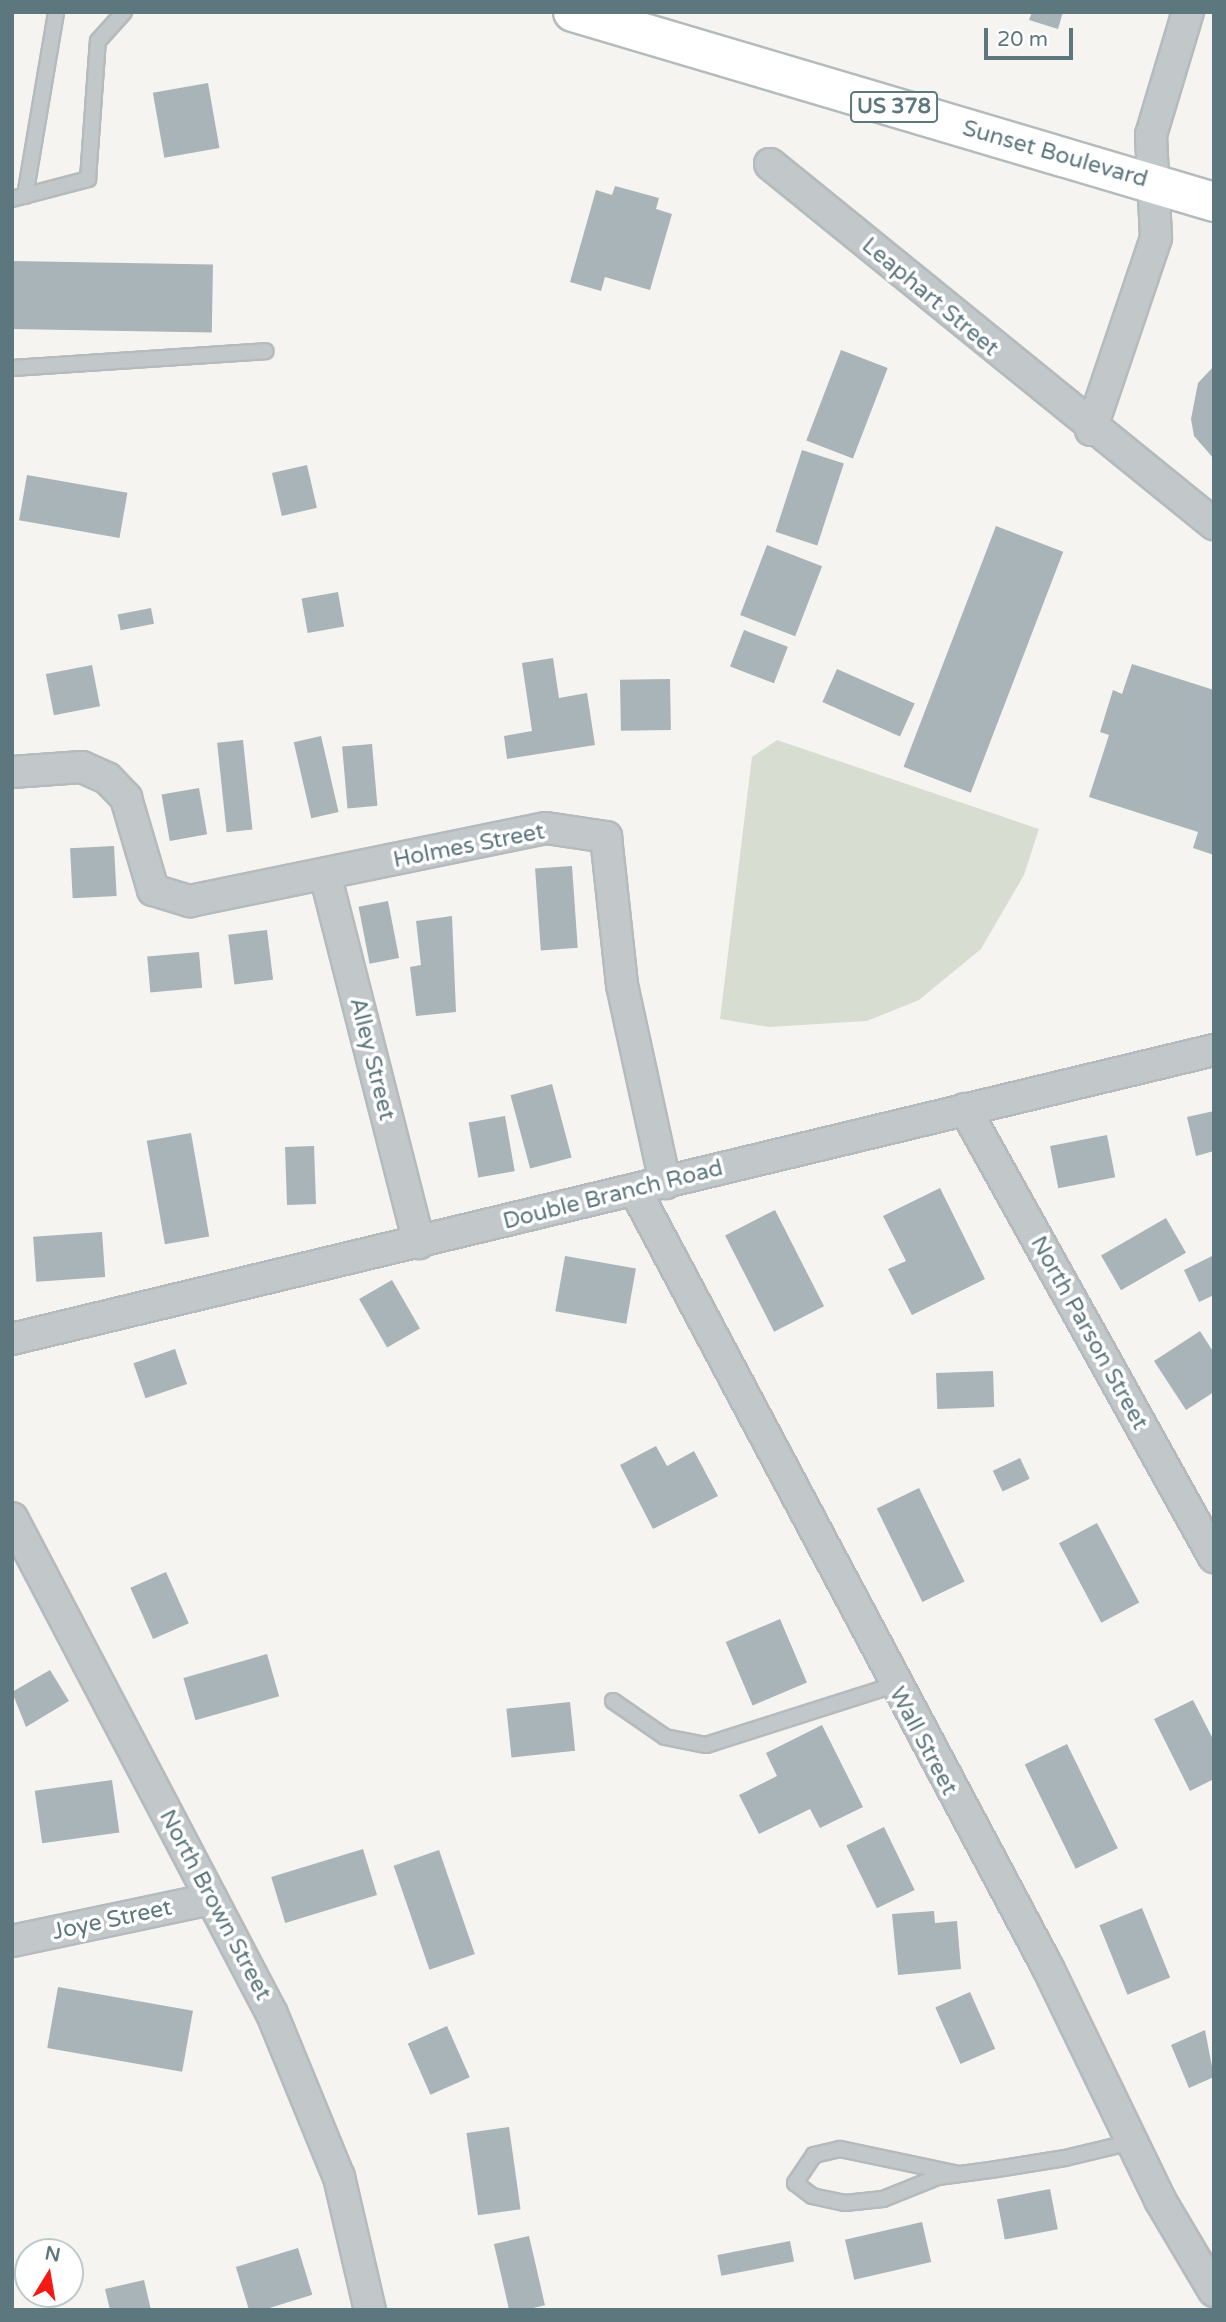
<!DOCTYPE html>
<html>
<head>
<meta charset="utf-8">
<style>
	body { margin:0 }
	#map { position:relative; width:1226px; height:2322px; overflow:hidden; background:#f5f4f1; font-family:"Varela Round",sans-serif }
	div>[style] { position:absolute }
	.green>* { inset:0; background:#d8ddd1 }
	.building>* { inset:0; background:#a8b4b7; transform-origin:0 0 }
	.roads { filter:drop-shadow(2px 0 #b5bbbd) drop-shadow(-2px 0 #b5bbbd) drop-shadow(0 2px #b5bbbd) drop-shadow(0 -2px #b5bbbd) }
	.service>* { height:14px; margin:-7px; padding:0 7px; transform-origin:7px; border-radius:7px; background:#c2c8ca }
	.minor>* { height:30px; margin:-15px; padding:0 15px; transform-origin:15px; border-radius:15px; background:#c2c8ca }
	.primary>* { height:38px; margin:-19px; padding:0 19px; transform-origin:19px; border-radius:19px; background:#fff }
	span { translate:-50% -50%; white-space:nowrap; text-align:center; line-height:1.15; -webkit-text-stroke:7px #fff; paint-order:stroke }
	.shield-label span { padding:2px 5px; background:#fff; border:2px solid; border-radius:5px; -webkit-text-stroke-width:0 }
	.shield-label { font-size:21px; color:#5d777f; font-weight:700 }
	.street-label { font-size:23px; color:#5d777f }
	.frame { position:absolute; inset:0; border:14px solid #5d777f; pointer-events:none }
	.north { position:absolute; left:14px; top:2238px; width:70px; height:70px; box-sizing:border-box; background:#fff; border:2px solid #bec9cc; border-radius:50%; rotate:11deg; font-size:19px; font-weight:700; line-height:28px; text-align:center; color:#5d777f }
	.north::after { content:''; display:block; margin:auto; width:24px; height:32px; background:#f41912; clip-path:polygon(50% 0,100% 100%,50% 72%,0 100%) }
	.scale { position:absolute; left:984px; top:28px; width:89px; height:32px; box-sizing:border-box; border:4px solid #5d777f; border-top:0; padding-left:9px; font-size:21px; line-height:24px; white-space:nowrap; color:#5d777f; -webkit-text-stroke:5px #fff; paint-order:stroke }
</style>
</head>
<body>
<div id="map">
	<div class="green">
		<i style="clip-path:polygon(777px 740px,1039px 829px,1024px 875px,981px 949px,919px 1000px,867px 1021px,769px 1027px,720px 1019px,752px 757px)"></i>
	</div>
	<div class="building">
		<i style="clip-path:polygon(1032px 12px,1063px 12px,1058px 29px,1029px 20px)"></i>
		<i style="left:208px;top:83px;width:66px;height:56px;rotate:80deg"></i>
		<i style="clip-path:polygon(615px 186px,659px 198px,656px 209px,672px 214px,650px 290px,605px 277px,601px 291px,570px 282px,596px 190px,612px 195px)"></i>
		<i style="left:12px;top:261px;width:201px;height:68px;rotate:1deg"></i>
		<i style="left:841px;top:350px;width:50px;height:97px;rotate:21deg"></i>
		<i style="clip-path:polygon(1214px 366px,1214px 459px,1194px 436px,1191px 419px,1198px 383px)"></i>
		<i style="left:802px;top:450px;width:44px;height:86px;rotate:18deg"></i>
		<i style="left:307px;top:465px;width:44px;height:36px;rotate:77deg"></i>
		<i style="left:27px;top:475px;width:102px;height:46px;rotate:10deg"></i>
		<i style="left:996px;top:526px;width:72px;height:258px;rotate:21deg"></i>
		<i style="left:767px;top:545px;width:59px;height:75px;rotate:21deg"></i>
		<i style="left:338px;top:592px;width:35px;height:37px;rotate:80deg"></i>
		<i style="left:151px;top:608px;width:16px;height:34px;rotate:79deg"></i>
		<i style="left:744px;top:630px;width:47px;height:39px;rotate:21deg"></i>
		<i style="clip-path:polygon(553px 658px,559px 698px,587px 693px,595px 745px,507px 759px,504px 736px,532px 731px,522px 663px)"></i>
		<i style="clip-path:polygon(1132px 664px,1214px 690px,1214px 855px,1193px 848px,1198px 832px,1089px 797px,1109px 735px,1100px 732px,1113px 690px,1122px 694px)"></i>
		<i style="left:92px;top:665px;width:42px;height:47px;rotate:79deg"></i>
		<i style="left:837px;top:669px;width:85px;height:36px;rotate:24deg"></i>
		<i style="left:670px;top:679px;width:51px;height:50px;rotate:89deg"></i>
		<i style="left:321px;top:736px;width:78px;height:28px;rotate:77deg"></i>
		<i style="left:243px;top:740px;width:90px;height:26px;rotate:84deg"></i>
		<i style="left:372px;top:744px;width:62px;height:30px;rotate:85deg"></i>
		<i style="left:199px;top:788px;width:47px;height:38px;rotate:80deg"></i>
		<i style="left:114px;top:846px;width:50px;height:44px;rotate:87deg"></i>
		<i style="left:572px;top:866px;width:82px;height:37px;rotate:86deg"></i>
		<i style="left:388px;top:901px;width:58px;height:30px;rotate:79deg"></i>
		<i style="clip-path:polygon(452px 916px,456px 1012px,416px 1016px,410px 967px,421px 965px,416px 921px)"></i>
		<i style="left:267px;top:930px;width:50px;height:39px;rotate:83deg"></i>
		<i style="left:199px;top:952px;width:36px;height:52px;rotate:85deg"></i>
		<i style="left:552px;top:1084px;width:76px;height:43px;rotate:75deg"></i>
		<i style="clip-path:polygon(1214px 1111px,1214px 1151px,1196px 1156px,1187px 1117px)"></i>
		<i style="left:505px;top:1116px;width:56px;height:37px;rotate:80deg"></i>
		<i style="left:191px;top:1133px;width:105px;height:45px;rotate:80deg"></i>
		<i style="left:1107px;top:1135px;width:43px;height:58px;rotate:79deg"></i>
		<i style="left:314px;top:1146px;width:58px;height:29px;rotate:88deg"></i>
		<i style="clip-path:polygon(940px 1188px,985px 1279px,912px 1315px,888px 1269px,906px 1261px,883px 1216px)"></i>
		<i style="left:775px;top:1210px;width:108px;height:56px;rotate:63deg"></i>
		<i style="left:1166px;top:1218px;width:40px;height:75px;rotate:60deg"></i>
		<i style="left:102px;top:1232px;width:45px;height:69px;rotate:86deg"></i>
		<i style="clip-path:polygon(1214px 1255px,1214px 1295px,1199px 1302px,1184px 1270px)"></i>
		<i style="left:565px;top:1256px;width:72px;height:56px;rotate:10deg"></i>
		<i style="left:392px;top:1280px;width:56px;height:38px;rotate:60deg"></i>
		<i style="clip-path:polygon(1200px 1331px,1214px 1353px,1214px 1392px,1186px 1410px,1154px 1361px)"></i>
		<i style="left:175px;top:1349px;width:37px;height:44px;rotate:71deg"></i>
		<i style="left:993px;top:1371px;width:36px;height:57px;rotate:88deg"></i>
		<i style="clip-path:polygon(656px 1446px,667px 1466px,694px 1451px,718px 1496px,653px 1529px,620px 1465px)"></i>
		<i style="left:1020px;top:1458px;width:23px;height:30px;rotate:65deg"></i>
		<i style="left:919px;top:1488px;width:104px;height:47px;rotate:64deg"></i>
		<i style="left:1097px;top:1523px;width:90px;height:43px;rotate:62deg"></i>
		<i style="left:166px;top:1572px;width:56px;height:39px;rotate:66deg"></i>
		<i style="left:780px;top:1619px;width:69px;height:59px;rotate:67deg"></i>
		<i style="left:267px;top:1654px;width:44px;height:87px;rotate:74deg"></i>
		<i style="clip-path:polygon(50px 1670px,69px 1701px,26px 1727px,12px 1692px)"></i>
		<i style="clip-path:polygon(1193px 1700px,1214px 1741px,1214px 1779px,1190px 1791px,1154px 1719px)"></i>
		<i style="left:570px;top:1702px;width:49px;height:64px;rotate:84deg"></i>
		<i style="clip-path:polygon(822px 1725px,863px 1807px,820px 1828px,810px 1809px,759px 1834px,739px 1795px,777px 1776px,766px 1753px)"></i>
		<i style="left:1067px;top:1744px;width:116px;height:47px;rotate:64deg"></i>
		<i style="left:112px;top:1780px;width:53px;height:78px;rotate:82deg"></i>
		<i style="left:884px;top:1827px;width:70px;height:42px;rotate:64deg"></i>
		<i style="left:363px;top:1849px;width:48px;height:96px;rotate:73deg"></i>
		<i style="left:439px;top:1850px;width:110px;height:48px;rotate:71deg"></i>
		<i style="left:1142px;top:1908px;width:75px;height:46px;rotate:68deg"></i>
		<i style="clip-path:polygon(934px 1911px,935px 1923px,957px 1921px,961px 1969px,898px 1975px,892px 1914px)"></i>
		<i style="left:58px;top:1987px;width:137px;height:62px;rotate:10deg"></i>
		<i style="left:970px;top:1992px;width:62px;height:38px;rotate:66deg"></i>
		<i style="left:447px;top:2026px;width:56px;height:43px;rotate:66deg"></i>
		<i style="clip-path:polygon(1205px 2030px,1214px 2077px,1189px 2088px,1171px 2045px)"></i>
		<i style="left:509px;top:2127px;width:83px;height:43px;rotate:82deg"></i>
		<i style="left:1050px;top:2189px;width:41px;height:54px;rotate:79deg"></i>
		<i style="left:922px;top:2222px;width:41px;height:79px;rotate:77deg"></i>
		<i style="left:529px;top:2236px;width:71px;height:36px;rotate:77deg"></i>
		<i style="left:790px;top:2241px;width:21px;height:74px;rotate:79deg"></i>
		<i style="left:298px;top:2248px;width:49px;height:65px;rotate:73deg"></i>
		<i style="clip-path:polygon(144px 2280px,151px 2310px,110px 2310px,105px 2289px)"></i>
	</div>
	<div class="roads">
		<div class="service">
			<i style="left:25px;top:196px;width:187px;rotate:-80.4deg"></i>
			<i style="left:12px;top:199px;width:79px;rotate:-14.7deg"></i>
			<i style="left:88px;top:179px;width:138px;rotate:-85.9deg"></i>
			<i style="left:98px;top:41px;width:39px;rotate:-48deg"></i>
			<i style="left:12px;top:368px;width:254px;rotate:-3.8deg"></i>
			<i style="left:613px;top:1701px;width:63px;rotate:34.7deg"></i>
			<i style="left:665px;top:1737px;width:42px;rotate:11deg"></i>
			<i style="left:706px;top:1745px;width:197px;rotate:-17.7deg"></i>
			<i style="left:959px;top:2174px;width:122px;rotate:-168.1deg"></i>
			<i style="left:840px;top:2149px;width:27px;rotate:167deg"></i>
			<i style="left:814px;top:2155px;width:34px;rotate:124deg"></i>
			<i style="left:795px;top:2183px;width:21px;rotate:37deg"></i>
			<i style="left:812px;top:2196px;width:34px;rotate:12deg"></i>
			<i style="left:845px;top:2203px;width:38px;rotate:-6deg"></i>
			<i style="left:883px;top:2199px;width:59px;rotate:-21.8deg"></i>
			<i style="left:938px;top:2177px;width:60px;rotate:-7.7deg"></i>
			<i style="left:997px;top:2169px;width:69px;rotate:-9.2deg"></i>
			<i style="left:1065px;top:2158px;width:69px;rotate:-13.4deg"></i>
		</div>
		<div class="minor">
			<i style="left:770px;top:164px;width:572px;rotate:39.04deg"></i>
			<i style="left:1091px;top:430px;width:203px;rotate:-71.3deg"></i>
			<i style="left:1156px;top:238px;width:103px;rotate:-92.8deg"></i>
			<i style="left:1151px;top:135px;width:128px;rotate:-73.3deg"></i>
			<i style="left:12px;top:772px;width:70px;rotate:-4.1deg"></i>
			<i style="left:82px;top:767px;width:27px;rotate:24deg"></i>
			<i style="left:107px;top:778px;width:28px;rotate:46deg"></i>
			<i style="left:126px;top:798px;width:96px;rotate:73.6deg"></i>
			<i style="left:153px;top:890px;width:39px;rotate:17deg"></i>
			<i style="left:190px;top:901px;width:363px;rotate:-11.6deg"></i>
			<i style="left:546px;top:828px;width:61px;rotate:8.5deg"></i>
			<i style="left:606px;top:837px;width:149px;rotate:83.8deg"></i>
			<i style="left:622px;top:985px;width:203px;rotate:77.7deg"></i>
			<i style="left:325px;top:874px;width:381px;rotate:75.7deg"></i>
			<i style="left:965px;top:1109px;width:513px;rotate:60.93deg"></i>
			<i style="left:635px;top:1190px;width:881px;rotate:62.04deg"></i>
			<i style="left:1048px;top:1968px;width:258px;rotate:64.2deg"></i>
			<i style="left:1160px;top:2200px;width:106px;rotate:59.3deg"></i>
			<i style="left:12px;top:1339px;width:1236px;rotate:-13.52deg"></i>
			<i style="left:12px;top:1518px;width:560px;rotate:62.34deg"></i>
			<i style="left:272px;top:2014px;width:176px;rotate:67.7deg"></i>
			<i style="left:339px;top:2177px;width:137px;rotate:76.9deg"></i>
			<i style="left:12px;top:1941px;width:204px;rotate:-11.9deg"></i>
		</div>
		<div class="primary">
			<i style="left:573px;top:12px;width:669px;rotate:16.51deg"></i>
		</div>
	</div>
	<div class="shield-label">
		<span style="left:894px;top:107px">US 378</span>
	</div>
	<div class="street-label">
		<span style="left:1055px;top:154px;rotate:16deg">Sunset Boulevard</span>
		<span style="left:930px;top:297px;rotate:40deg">Leaphart Street</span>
		<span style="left:469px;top:846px;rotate:-11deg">Holmes Street</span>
		<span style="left:372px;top:1059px;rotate:76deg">Alley Street</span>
		<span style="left:613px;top:1195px;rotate:-14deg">Double Branch Road</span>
		<span style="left:1089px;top:1333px;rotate:61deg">North Parson Street</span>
		<span style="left:923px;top:1741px;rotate:62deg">Wall Street</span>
		<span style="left:215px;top:1905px;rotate:62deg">North Brown Street</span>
		<span style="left:112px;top:1920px;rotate:-12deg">Joye Street</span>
	</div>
	<div class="frame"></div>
	<div class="north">N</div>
	<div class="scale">20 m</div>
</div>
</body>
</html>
